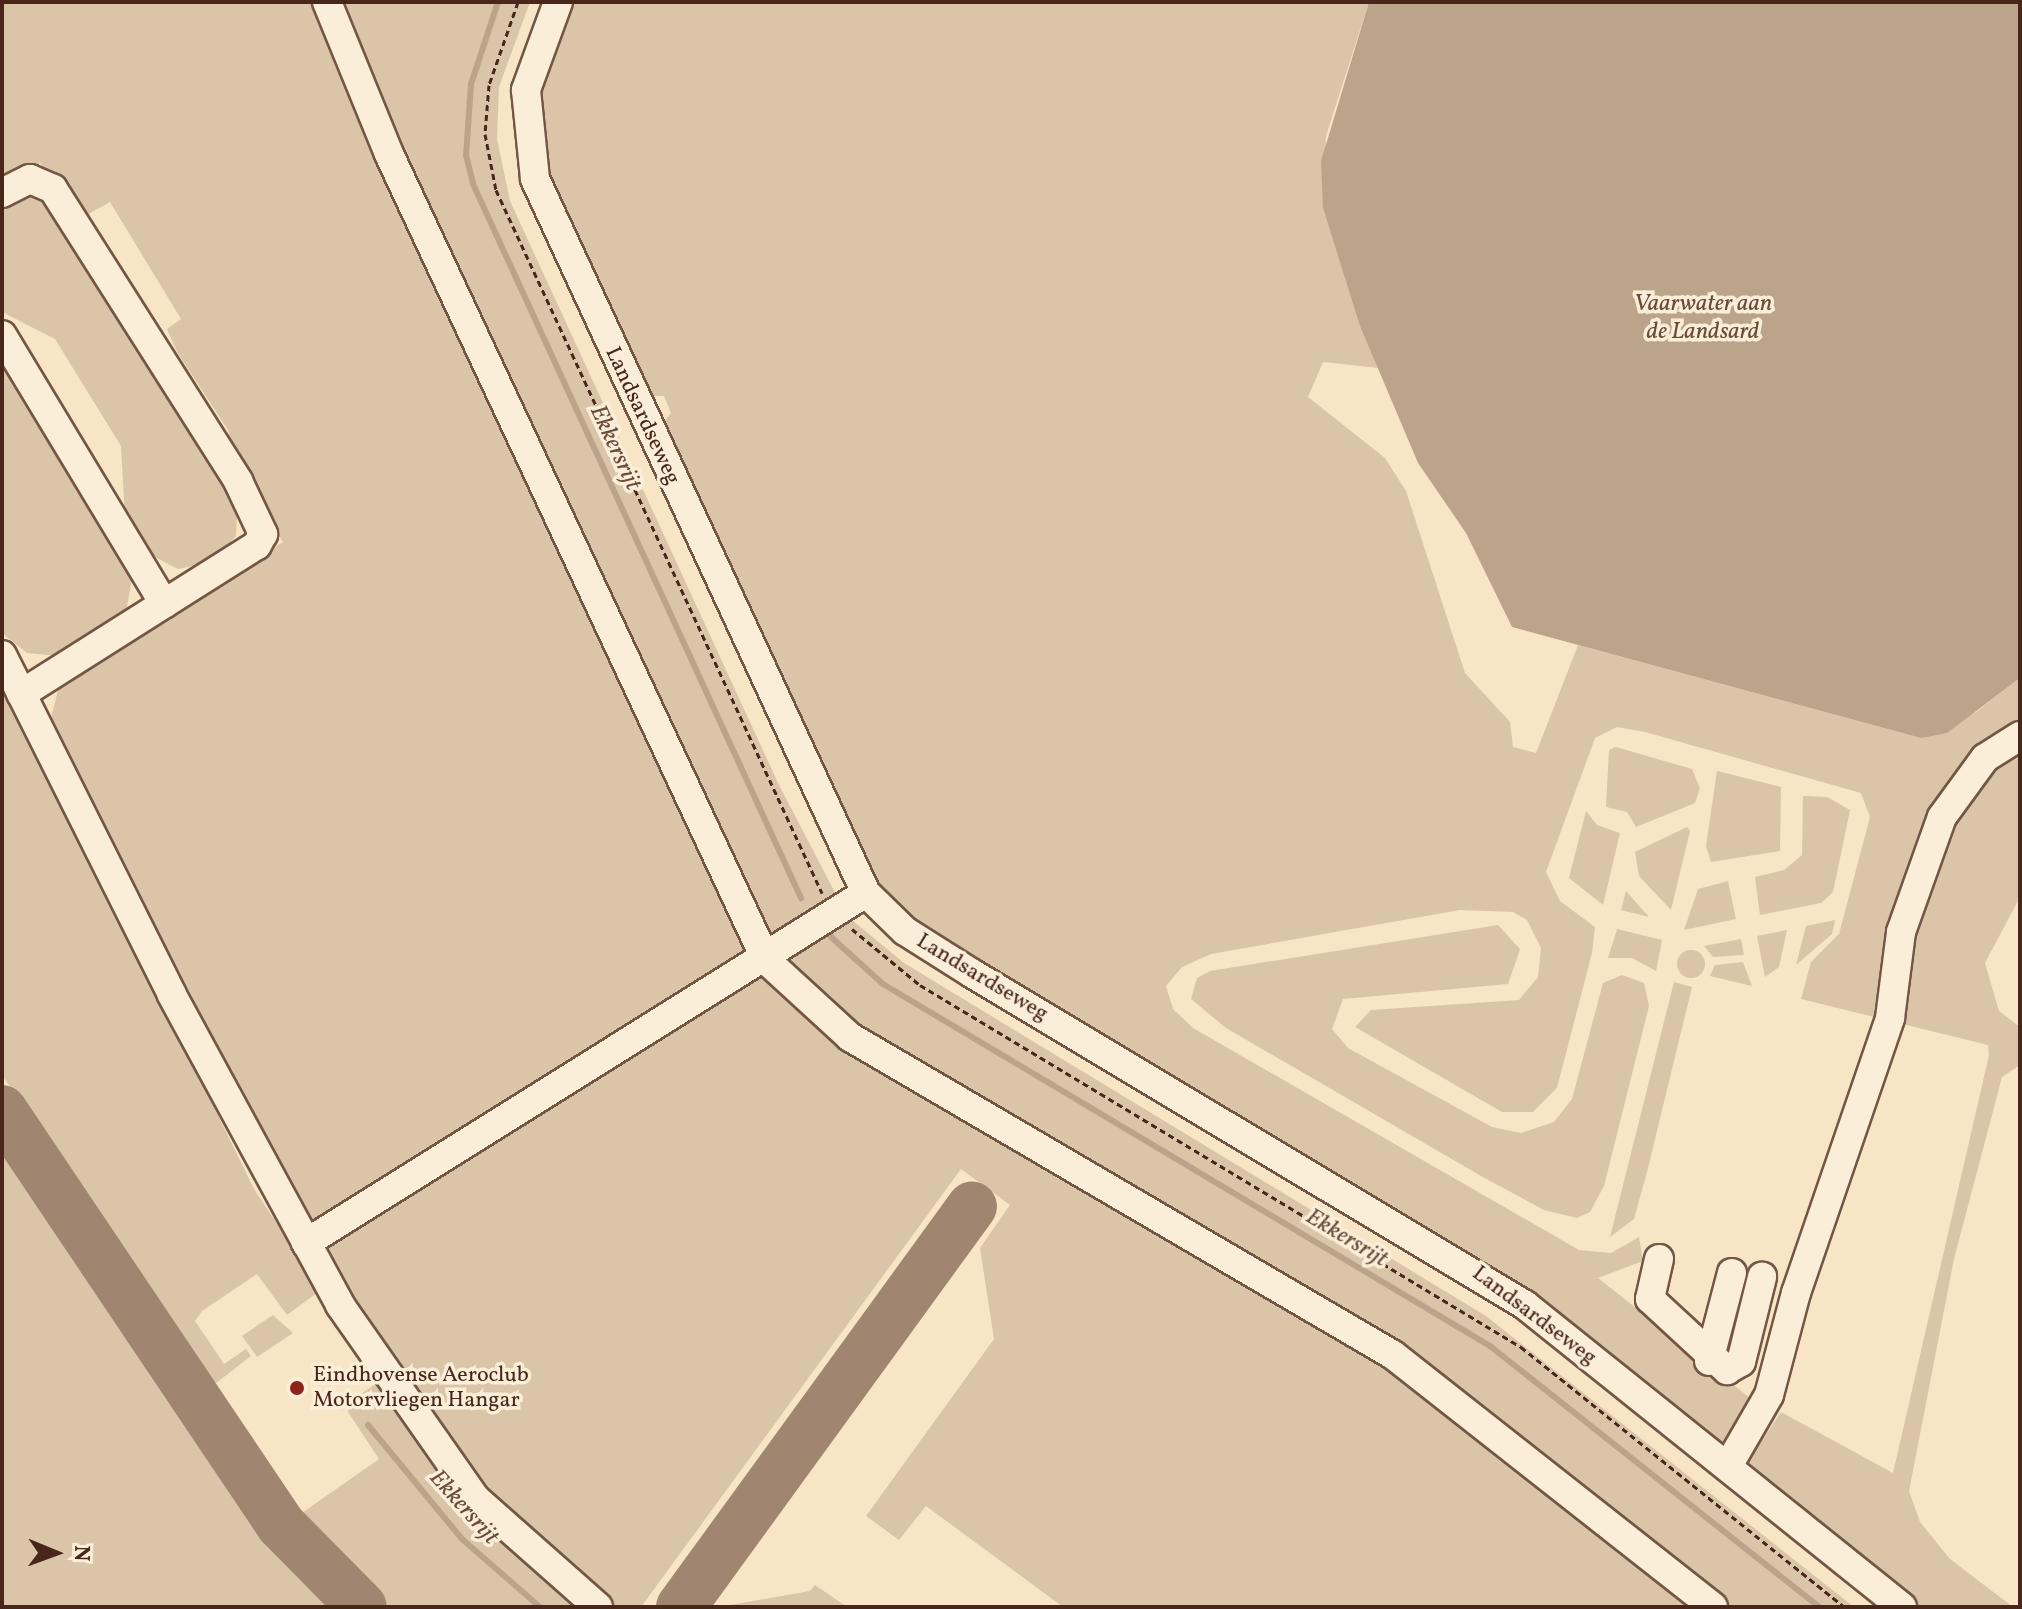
<!DOCTYPE html>
<html>
<head>
<meta charset="utf-8">
<style>
	body { margin:0 }
	#map { position:relative; width:2022px; height:1609px; overflow:hidden; background:#f8e5c5; font-family:Vollkorn,serif }
	div>[style] { position:absolute }
	.green>* { inset:0; background:#dac5a8 }
	.round { border-radius:50% }
	.water>* { inset:0; background:#bca48b }
	.stream>* { height:6px; margin:-3px; padding:0 3px; transform-origin:3px; border-radius:3px; background:#bca48b }
	.taxiway>* { height:50px; margin:-25px; padding:0 25px; transform-origin:25px; border-radius:25px; background:#a08670 }
	.path>* { height:3px; margin-top:-1.5px; transform-origin:0; background:repeating-linear-gradient(90deg,#48271a 0 6px,transparent 0 10px) }
	.roads { filter:drop-shadow(2px 0 #745645) drop-shadow(-2px 0 #745645) drop-shadow(0 2px #745645) drop-shadow(0 -2px #745645) }
	.minor>* { height:28px; margin:-14px; padding:0 14px; transform-origin:14px; border-radius:14px; background:#faeed9 }
	.dots>* { width:22px; height:22px; translate:-50% -50%; box-sizing:border-box; border:4px solid #faeed9; border-radius:50% }
	span { translate:-50% -50%; white-space:nowrap; text-align:center; line-height:1.15; -webkit-text-stroke:7px #faeed9; paint-order:stroke }
	.street-label { font-size:22px; color:#48271a }
	.poi-label { font-size:22px; color:#48271a }
	.left { translate:0 -50%; text-align:left }
	.water-label { font-size:24px; color:#6b4c3c; font-style:italic }
	.frame { position:absolute; inset:0; border:4px solid #48271a; pointer-events:none }
	.north { position:absolute; left:16px; top:1513px; width:80px; height:80px; -webkit-text-stroke:6px #faeed9; paint-order:stroke; rotate:91deg; font-size:22px; font-weight:700; line-height:32px; text-align:center; color:#48271a }
	.north::after { content:''; display:block; margin:auto; width:28px; height:36px; background:#48271a; clip-path:polygon(50% 0,100% 100%,50% 72%,0 100%) }
</style>
</head>
<body>
<div id="map">
	<div class="green">
		<i style="clip-path:polygon(2px 2px,530px 2px,499px 87px,497px 139px,510px 201px,779px 785px,842px 906px,303px 1229px,51px 718px,58px 690px,80px 666px,283px 542px,242px 479px,228px 430px,177px 352px,167px 329px,181px 319px,110px 202px,83px 217px,40px 163px,2px 180px)"></i>
		<i style="clip-path:polygon(572px 2px,1369px 2px,1326px 136px,1323px 208px,1378px 368px,1323px 362px,1308px 397px,1385px 458px,1406px 491px,1465px 673px,1510px 722px,1513px 747px,1536px 753px,1578px 645px,1921px 738px,1976px 712px,2020px 678px,2020px 897px,1985px 963px,1999px 1011px,2020px 1027px,2020px 1065px,2002px 1077px,1954px 1259px,1909px 1491px,1920px 1522px,1950px 1559px,2013px 1607px,1916px 1607px,1743px 1469px,1781px 1412px,1893px 1473px,1989px 1055px,1988px 1045px,1801px 999px,1811px 962px,1839px 934px,1870px 817px,1861px 793px,1645px 732px,1617px 727px,1595px 738px,1546px 872px,1560px 901px,1595px 927px,1592px 953px,1557px 1088px,1533px 1112px,1502px 1112px,1355px 1027px,1371px 1010px,1519px 1000px,1538px 977px,1541px 948px,1527px 920px,1513px 912px,1460px 910px,1211px 954px,1182px 967px,1166px 986px,1173px 1009px,1193px 1028px,1579px 1250px,1611px 1253px,1639px 1237px,1643px 1261px,1598px 1278px,1759px 1405px,1720px 1449px,1601px 1354px,964px 962px,881px 893px,663px 423px,671px 413px,664px 396px,642px 396px,565px 230px,537px 146px,540px 88px)"></i>
		<i style="clip-path:polygon(29px 197px,47px 202px,238px 492px,236px 536px,212px 562px,178px 569px,147px 553px,125px 518px,121px 446px,55px 339px,2px 312px,2px 203px)"></i>
		<i style="clip-path:polygon(2px 354px,133px 574px,125px 617px,59px 656px,27px 653px,2px 633px)"></i>
		<i style="clip-path:polygon(2px 674px,254px 1189px,321px 1290px,287px 1315px,257px 1274px,202px 1311px,195px 1321px,224px 1364px,246px 1349px,251px 1356px,211px 1387px,2px 1075px)"></i>
		<i style="clip-path:polygon(1616px 747px,1692px 769px,1700px 788px,1695px 803px,1636px 827px,1627px 812px,1606px 807px,1609px 750px)"></i>
		<i style="clip-path:polygon(1717px 771px,1781px 787px,1780px 851px,1711px 862px,1706px 846px)"></i>
		<i style="clip-path:polygon(1803px 796px,1827px 797px,1850px 810px,1833px 892px,1821px 903px,1760px 915px,1755px 877px,1784px 870px,1802px 855px)"></i>
		<i style="clip-path:polygon(1586px 811px,1597px 825px,1620px 833px,1603px 905px,1569px 878px)"></i>
		<i style="clip-path:polygon(1687px 827px,1690px 831px,1671px 910px,1639px 876px,1635px 852px)"></i>
		<i style="clip-path:polygon(1728px 881px,1736px 919px,1684px 930px,1698px 889px)"></i>
		<i style="clip-path:polygon(1626px 891px,1649px 917px,1621px 910px)"></i>
		<i style="clip-path:polygon(852px 920px,904px 963px,1486px 1316px,1854px 1607px,1063px 1607px,926px 1506px,899px 1540px,866px 1516px,994px 1339px,980px 1248px,1010px 1205px,961px 1169px,641px 1607px,613px 1607px,497px 1510px,386px 1364px,324px 1248px)"></i>
		<i style="clip-path:polygon(1835px 920px,1832px 934px,1796px 965px,1806px 926px)"></i>
		<i style="clip-path:polygon(1498px 925px,1520px 949px,1508px 984px,1343px 999px,1332px 1029px,1348px 1048px,1492px 1127px,1521px 1133px,1554px 1122px,1572px 1099px,1603px 983px,1622px 975px,1644px 983px,1649px 1006px,1604px 1186px,1590px 1212px,1577px 1218px,1544px 1210px,1481px 1176px,1226px 1028px,1191px 999px,1197px 978px,1210px 971px)"></i>
		<i style="clip-path:polygon(1617px 929px,1662px 940px,1656px 971px,1632px 958px,1608px 958px)"></i>
		<i style="clip-path:polygon(1787px 930px,1779px 967px,1765px 977px,1757px 936px)"></i>
		<i style="clip-path:polygon(1741px 939px,1744px 955px,1713px 957px,1704px 946px)"></i>
		<i class="round" style="left:1677px;top:950px;width:28px;height:28px"></i>
		<i style="clip-path:polygon(1743px 962px,1752px 986px,1710px 976px,1715px 965px)"></i>
		<i style="clip-path:polygon(1674px 982px,1692px 987px,1647px 1172px,1634px 1219px,1610px 1237px)"></i>
		<i style="clip-path:polygon(2px 1149px,277px 1544px,337px 1607px,2px 1607px)"></i>
		<i style="clip-path:polygon(273px 1315px,293px 1333px,257px 1357px,242px 1336px)"></i>
		<i style="clip-path:polygon(380px 1381px,585px 1607px,386px 1607px,322px 1547px,299px 1515px,379px 1459px,348px 1412px,349px 1402px)"></i>
		<i style="clip-path:polygon(815px 1585px,847px 1607px,719px 1607px,810px 1591px)"></i>
	</div>
	<div class="water">
		<i style="clip-path:polygon(1369px 2px,2020px 2px,2020px 678px,1947px 733px,1921px 738px,1512px 627px,1466px 533px,1418px 463px,1360px 326px,1323px 208px,1321px 161px)"></i>
	</div>
	<div class="stream">
		<i style="left:498px;top:2px;width:86px;rotate:108.2deg"></i>
		<i style="left:471px;top:84px;width:71px;rotate:94deg"></i>
		<i style="left:466px;top:155px;width:30px;rotate:76deg"></i>
		<i style="left:473px;top:184px;width:786px;rotate:65.33deg"></i>
		<i style="left:831px;top:937px;width:70px;rotate:42.1deg"></i>
		<i style="left:883px;top:984px;width:707px;rotate:30.81deg"></i>
		<i style="left:1490px;top:1346px;width:420px;rotate:38.4deg"></i>
		<i style="left:368px;top:1425px;width:148px;rotate:50.5deg"></i>
		<i style="left:462px;top:1539px;width:103px;rotate:41.1deg"></i>
	</div>
	<div class="taxiway">
		<i style="left:2px;top:1110px;width:500px;rotate:56.09deg"></i>
		<i style="left:281px;top:1525px;width:115px;rotate:45.4deg"></i>
		<i style="left:681px;top:1607px;width:495px;rotate:-54deg"></i>
	</div>
	<div class="path">
		<i style="left:518px;top:2px;width:88px;rotate:109.3deg"></i>
		<i style="left:489px;top:85px;width:49px;rotate:94.7deg"></i>
		<i style="left:485px;top:134px;width:57px;rotate:78.9deg"></i>
		<i style="left:496px;top:190px;width:775px;rotate:65.12deg"></i>
		<i style="left:852px;top:929px;width:88px;rotate:39.5deg"></i>
		<i style="left:920px;top:985px;width:702px;rotate:31.06deg"></i>
		<i style="left:1521px;top:1347px;width:415px;rotate:38.8deg"></i>
	</div>
	<div class="roads">
		<div class="minor">
			<i style="left:327px;top:2px;width:164px;rotate:67.8deg"></i>
			<i style="left:389px;top:154px;width:890px;rotate:64.93deg"></i>
			<i style="left:766px;top:960px;width:114px;rotate:42.5deg"></i>
			<i style="left:850px;top:1037px;width:629px;rotate:30.35deg"></i>
			<i style="left:1393px;top:1355px;width:407px;rotate:38.2deg"></i>
			<i style="left:558px;top:2px;width:94px;rotate:110deg"></i>
			<i style="left:526px;top:90px;width:89px;rotate:84.2deg"></i>
			<i style="left:535px;top:179px;width:787px;rotate:65.13deg"></i>
			<i style="left:866px;top:893px;width:54px;rotate:44.3deg"></i>
			<i style="left:905px;top:931px;width:80px;rotate:32.3deg"></i>
			<i style="left:973px;top:974px;width:644px;rotate:30.95deg"></i>
			<i style="left:1525px;top:1305px;width:483px;rotate:38.7deg"></i>
			<i style="left:2px;top:193px;width:31px;rotate:-27deg"></i>
			<i style="left:30px;top:179px;width:25px;rotate:23deg"></i>
			<i style="left:53px;top:189px;width:346px;rotate:57.6deg"></i>
			<i style="left:238px;top:481px;width:59px;rotate:64.7deg"></i>
			<i style="left:263px;top:534px;width:13px;rotate:119deg"></i>
			<i style="left:257px;top:545px;width:279px;rotate:147.7deg"></i>
			<i style="left:2px;top:335px;width:314px;rotate:58.9deg"></i>
			<i style="left:2px;top:655px;width:380px;rotate:63.4deg"></i>
			<i style="left:172px;top:995px;width:353px;rotate:61.5deg"></i>
			<i style="left:340px;top:1305px;width:236px;rotate:55deg"></i>
			<i style="left:475px;top:1498px;width:164px;rotate:41.5deg"></i>
			<i style="left:306px;top:1243px;width:660px;rotate:-32.01deg"></i>
			<i style="left:1659px;top:1259px;width:41px;rotate:102.7deg"></i>
			<i style="left:1650px;top:1299px;width:105px;rotate:42.7deg"></i>
			<i style="left:1727px;top:1370px;width:16px;rotate:-30deg"></i>
			<i style="left:1741px;top:1362px;width:88px;rotate:-76.1deg"></i>
			<i style="left:1709px;top:1361px;width:91px;rotate:-75.4deg"></i>
			<i style="left:1728px;top:1466px;width:82px;rotate:-60deg"></i>
			<i style="left:1769px;top:1395px;width:106px;rotate:-75.2deg"></i>
			<i style="left:1796px;top:1293px;width:291px;rotate:-71.1deg"></i>
			<i style="left:1890px;top:1018px;width:87px;rotate:-82.7deg"></i>
			<i style="left:1901px;top:932px;width:122px;rotate:-70.4deg"></i>
			<i style="left:1942px;top:817px;width:73px;rotate:-53.9deg"></i>
			<i style="left:1985px;top:758px;width:41px;rotate:-32.2deg"></i>
		</div>
	</div>
	<div class="dots">
		<i style="left:297px;top:1388px;background:#8f2418"></i>
	</div>
	<div class="street-label">
		<span style="left:642px;top:416px;rotate:65deg">Landsardseweg</span>
		<span style="left:982px;top:978px;rotate:31deg">Landsardseweg</span>
		<span style="left:1534px;top:1316px;rotate:37deg">Landsardseweg</span>
	</div>
	<div class="poi-label">
		<span class="left" style="left:313px;top:1388px">Eindhovense Aeroclub<br>Motorvliegen Hangar</span>
	</div>
	<div class="water-label">
		<span style="left:1703px;top:319px">Vaarwater aan<br>de Landsard</span>
		<span style="left:614px;top:448px;rotate:65deg">Ekkersrijt</span>
		<span style="left:1346px;top:1239px;rotate:31deg">Ekkersrijt</span>
		<span style="left:463px;top:1508px;rotate:48deg">Ekkersrijt</span>
	</div>
	<div class="frame"></div>
	<div class="north">N</div>
</div>
</body>
</html>
